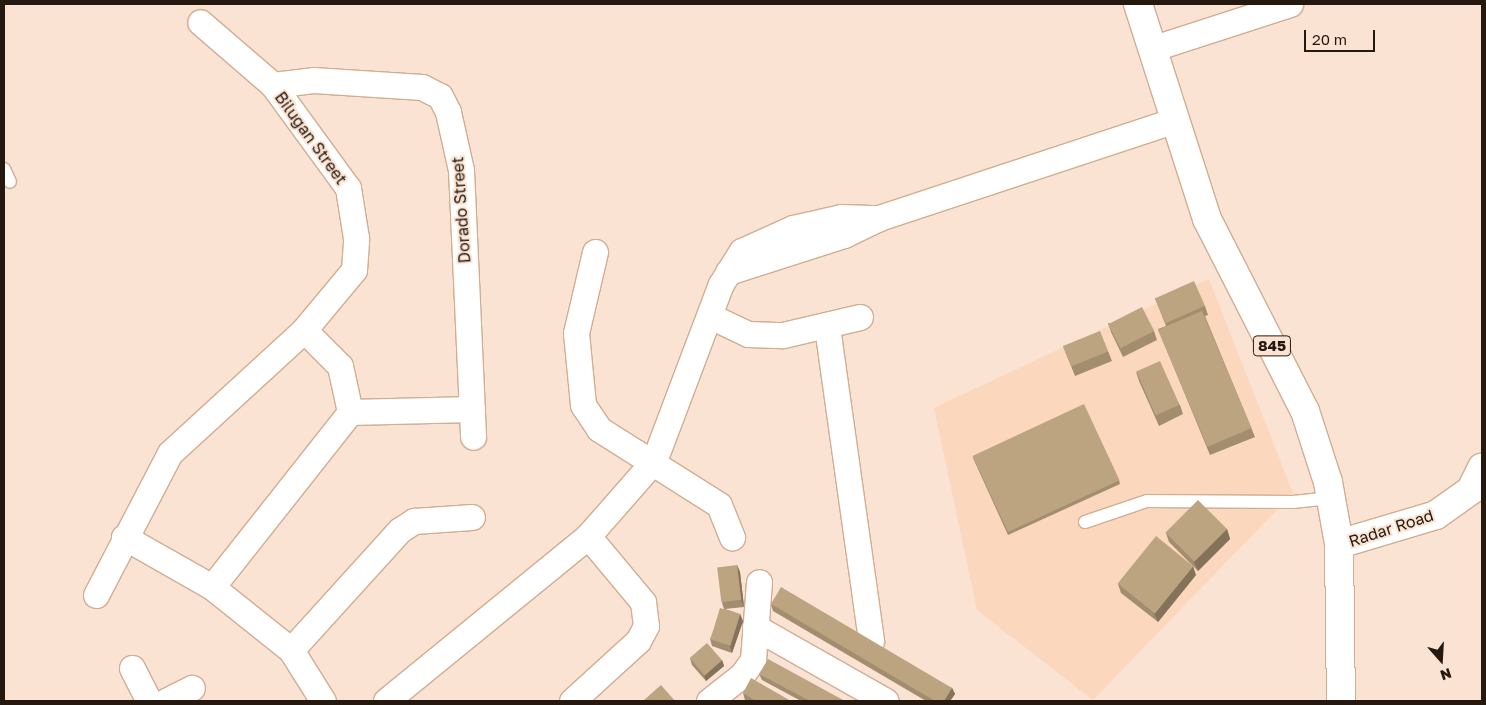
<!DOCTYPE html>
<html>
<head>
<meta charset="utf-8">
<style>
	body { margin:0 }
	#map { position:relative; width:1486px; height:705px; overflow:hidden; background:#fae3d3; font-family:"Golos Text",sans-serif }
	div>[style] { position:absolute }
	.built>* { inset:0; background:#fbd7bd }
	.roads { filter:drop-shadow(1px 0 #d1ad92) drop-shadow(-1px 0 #d1ad92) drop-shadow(0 1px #d1ad92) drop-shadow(0 -1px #d1ad92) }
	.service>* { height:12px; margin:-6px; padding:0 6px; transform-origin:6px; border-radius:6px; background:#fff }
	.minor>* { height:25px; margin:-12.5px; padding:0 12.5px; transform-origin:12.5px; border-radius:12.5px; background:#fff }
	.tertiary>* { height:28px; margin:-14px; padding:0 14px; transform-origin:14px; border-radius:14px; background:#fff }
	.primary>* { height:28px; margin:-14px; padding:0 14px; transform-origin:14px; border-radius:14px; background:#fff }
	.wall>* { inset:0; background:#a28d6f }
	.shaded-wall>* { inset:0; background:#84735a }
	.building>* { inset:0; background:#bca481; transform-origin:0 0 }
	span { translate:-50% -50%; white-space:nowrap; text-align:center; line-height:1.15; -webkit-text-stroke:4px #fae3d3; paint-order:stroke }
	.shield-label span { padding:1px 4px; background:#fae3d3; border:1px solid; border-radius:4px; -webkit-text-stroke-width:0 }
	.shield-label { font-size:15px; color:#25180e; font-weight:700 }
	.street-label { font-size:16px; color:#25180e }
	.frame { position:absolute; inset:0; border:5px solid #25180e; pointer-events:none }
	.north { position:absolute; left:1416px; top:635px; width:50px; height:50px; -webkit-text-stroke:4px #fae3d3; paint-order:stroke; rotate:161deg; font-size:14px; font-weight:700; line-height:20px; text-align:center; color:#25180e }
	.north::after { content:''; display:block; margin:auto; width:18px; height:22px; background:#25180e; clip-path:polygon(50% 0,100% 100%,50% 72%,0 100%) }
	.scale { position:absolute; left:1304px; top:30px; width:71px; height:22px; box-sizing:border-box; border:2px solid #25180e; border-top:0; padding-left:6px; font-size:15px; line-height:18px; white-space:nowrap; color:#25180e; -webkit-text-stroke:4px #fae3d3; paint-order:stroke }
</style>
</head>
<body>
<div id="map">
	<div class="built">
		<i style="clip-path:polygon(1209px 279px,1293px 493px,1093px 700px,977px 610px,934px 408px)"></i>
	</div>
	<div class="roads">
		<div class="service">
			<i style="left:4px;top:169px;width:14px;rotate:65deg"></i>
			<i style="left:1085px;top:522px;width:65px;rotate:-18.7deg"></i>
			<i style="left:1147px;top:501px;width:146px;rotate:0.4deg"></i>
			<i style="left:1293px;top:502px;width:38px;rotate:-6deg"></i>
		</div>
		<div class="minor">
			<i style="left:1154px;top:48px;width:143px;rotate:-17.9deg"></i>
			<i style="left:273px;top:85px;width:40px;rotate:-7.1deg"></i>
			<i style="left:313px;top:80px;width:109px;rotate:3.7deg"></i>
			<i style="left:422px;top:87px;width:20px;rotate:27deg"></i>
			<i style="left:440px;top:96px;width:18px;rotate:63deg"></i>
			<i style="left:448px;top:112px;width:59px;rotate:77.4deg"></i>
			<i style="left:461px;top:170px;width:267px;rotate:87.4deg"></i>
			<i style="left:595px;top:252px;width:83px;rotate:103.2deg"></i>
			<i style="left:576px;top:333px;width:72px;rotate:84.4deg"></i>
			<i style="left:583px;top:405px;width:29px;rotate:56deg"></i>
			<i style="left:599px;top:429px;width:142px;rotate:32.3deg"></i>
			<i style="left:719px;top:505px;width:35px;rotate:68deg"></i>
			<i style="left:728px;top:272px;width:122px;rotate:-17.7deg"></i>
			<i style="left:844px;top:235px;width:39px;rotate:-26deg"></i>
			<i style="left:879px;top:218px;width:312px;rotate:-18.3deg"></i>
			<i style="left:710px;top:316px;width:42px;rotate:25.3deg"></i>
			<i style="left:748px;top:334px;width:35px;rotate:2deg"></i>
			<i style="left:783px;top:335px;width:79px;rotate:-13.2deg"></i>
			<i style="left:827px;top:327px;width:317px;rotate:82deg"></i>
			<i style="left:304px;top:330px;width:51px;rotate:45deg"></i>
			<i style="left:340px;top:366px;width:47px;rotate:77.7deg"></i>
			<i style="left:350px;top:412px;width:122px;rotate:-1.4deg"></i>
			<i style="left:124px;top:537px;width:101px;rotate:29.6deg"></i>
			<i style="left:212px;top:587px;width:101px;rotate:38.6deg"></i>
			<i style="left:291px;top:650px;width:60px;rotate:57.9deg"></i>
			<i style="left:212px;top:587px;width:223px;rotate:-51.7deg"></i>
			<i style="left:96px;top:595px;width:160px;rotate:-62.5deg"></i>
			<i style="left:170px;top:453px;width:182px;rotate:-42.5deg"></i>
			<i style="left:304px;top:330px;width:78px;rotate:-50.2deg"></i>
			<i style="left:354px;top:270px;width:32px;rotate:-86deg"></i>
			<i style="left:356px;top:238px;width:51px;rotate:-99.1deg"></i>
			<i style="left:348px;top:188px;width:127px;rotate:-126.1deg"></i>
			<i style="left:273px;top:85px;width:96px;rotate:-139.2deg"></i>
			<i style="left:755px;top:627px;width:150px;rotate:29.5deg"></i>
			<i style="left:291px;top:650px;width:162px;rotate:-47.8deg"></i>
			<i style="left:400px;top:530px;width:17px;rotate:-33deg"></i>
			<i style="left:414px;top:521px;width:58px;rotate:-3.9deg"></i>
			<i style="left:132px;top:668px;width:37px;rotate:63deg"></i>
			<i style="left:166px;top:701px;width:29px;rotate:-27deg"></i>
			<i style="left:386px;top:701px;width:261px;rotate:-39.2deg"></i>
			<i style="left:588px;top:536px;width:100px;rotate:-48.7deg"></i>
			<i style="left:654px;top:461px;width:189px;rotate:-69.3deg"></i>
			<i style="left:721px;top:284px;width:39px;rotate:-58deg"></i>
			<i style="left:742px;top:251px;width:56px;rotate:-24.3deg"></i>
			<i style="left:793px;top:228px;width:49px;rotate:-12.9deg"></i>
			<i style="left:841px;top:217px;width:38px;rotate:2deg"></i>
			<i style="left:572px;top:701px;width:89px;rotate:-42.3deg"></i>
			<i style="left:638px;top:641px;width:17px;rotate:-62deg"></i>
			<i style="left:646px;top:626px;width:24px;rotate:-97deg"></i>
			<i style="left:643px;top:602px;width:86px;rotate:-129.8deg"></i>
			<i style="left:709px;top:701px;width:42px;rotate:-38.2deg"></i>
			<i style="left:742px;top:675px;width:19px;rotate:-54deg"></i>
			<i style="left:753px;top:660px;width:78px;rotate:-85.6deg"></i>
		</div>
		<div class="tertiary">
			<i style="left:1339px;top:544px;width:101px;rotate:-16.6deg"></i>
			<i style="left:1436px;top:515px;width:43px;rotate:-35.5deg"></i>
			<i style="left:1471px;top:490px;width:25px;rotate:-64deg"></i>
		</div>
		<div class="primary">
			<i style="left:1138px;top:4px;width:226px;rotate:72.2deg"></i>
			<i style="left:1207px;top:219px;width:216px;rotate:63deg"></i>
			<i style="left:1305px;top:411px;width:75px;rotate:72.1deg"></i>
			<i style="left:1328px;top:482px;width:63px;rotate:79.9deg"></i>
			<i style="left:1339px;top:544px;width:157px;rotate:89.3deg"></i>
		</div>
	</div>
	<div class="wall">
		<i style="clip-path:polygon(1155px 298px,1205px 306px,1208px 315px,1205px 316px,1255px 437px,1210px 455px,1158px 329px,1166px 326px)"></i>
		<i style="clip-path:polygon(1108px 323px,1154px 331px,1157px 340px,1123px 357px,1111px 332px)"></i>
		<i style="clip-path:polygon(1063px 346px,1108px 351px,1112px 361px,1075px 376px)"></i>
		<i style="clip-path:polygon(1136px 372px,1180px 405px,1183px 414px,1159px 426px,1139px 381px)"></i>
		<i style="clip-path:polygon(973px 458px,1119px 480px,1120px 484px,1008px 535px)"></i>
		<i style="clip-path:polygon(1227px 529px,1230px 539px,1198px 571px,1169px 542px,1166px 533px)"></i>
		<i style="clip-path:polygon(737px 565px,740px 572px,744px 607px,725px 609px,740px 614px,743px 621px,732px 653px,712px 646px,710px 639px,724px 609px,722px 603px)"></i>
		<i style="clip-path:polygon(1196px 575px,1158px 622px,1121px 593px,1118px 584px)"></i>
		<i style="clip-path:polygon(771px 604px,952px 688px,955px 694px,950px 701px,926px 701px,773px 611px)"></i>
		<i style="clip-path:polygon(690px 658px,722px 660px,724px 666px,706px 681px,692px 665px)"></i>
		<i style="clip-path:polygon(759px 674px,845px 701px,801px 701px,762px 680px)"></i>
		<i style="clip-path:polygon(743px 693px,791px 701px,747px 701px,745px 700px)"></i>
	</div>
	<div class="shaded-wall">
		<i style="clip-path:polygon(1227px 529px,1230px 539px,1198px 571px,1194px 562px)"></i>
		<i style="clip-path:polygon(737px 565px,740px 572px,744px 607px,741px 600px)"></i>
		<i style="clip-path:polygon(1193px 566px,1196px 575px,1158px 622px,1154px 613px)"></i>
		<i style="clip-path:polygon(740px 614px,743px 621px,732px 653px,730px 646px)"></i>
		<i style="clip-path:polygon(722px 660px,724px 666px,706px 681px,704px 675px)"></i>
		<i style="clip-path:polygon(952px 688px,955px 694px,950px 701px,944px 701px)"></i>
	</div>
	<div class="building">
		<i style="left:1194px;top:281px;width:27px;height:43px;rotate:66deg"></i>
		<i style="left:1142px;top:307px;width:27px;height:38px;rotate:63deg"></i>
		<i style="left:1202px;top:311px;width:127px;height:48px;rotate:67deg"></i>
		<i style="left:1100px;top:331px;width:22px;height:40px;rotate:68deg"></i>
		<i style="left:1160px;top:361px;width:48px;height:26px;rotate:66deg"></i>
		<i style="left:1084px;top:404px;width:84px;height:123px;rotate:65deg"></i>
		<i style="left:1198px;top:500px;width:41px;height:46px;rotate:45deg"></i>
		<i style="left:1156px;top:536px;width:48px;height:61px;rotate:39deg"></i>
		<i style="left:737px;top:565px;width:35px;height:20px;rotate:83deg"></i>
		<i style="clip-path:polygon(781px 587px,952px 688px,944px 701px,935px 701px,771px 604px)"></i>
		<i style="left:720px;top:608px;width:21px;height:33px;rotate:17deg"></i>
		<i style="left:707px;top:643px;width:23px;height:23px;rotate:49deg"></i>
		<i style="clip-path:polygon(768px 659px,845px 701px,810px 701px,759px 674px)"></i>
		<i style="clip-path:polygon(751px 678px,791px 701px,756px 701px,743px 693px)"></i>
		<i style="clip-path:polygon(661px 685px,675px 701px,643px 701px)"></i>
	</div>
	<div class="shield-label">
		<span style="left:1272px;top:346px">845</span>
	</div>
	<div class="street-label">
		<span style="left:311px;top:138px;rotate:54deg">Bilugan Street</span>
		<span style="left:461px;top:210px;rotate:-94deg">Dorado Street</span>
		<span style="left:1391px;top:528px;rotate:-18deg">Radar Road</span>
	</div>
	<div class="frame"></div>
	<div class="north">N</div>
	<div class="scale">20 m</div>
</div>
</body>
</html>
